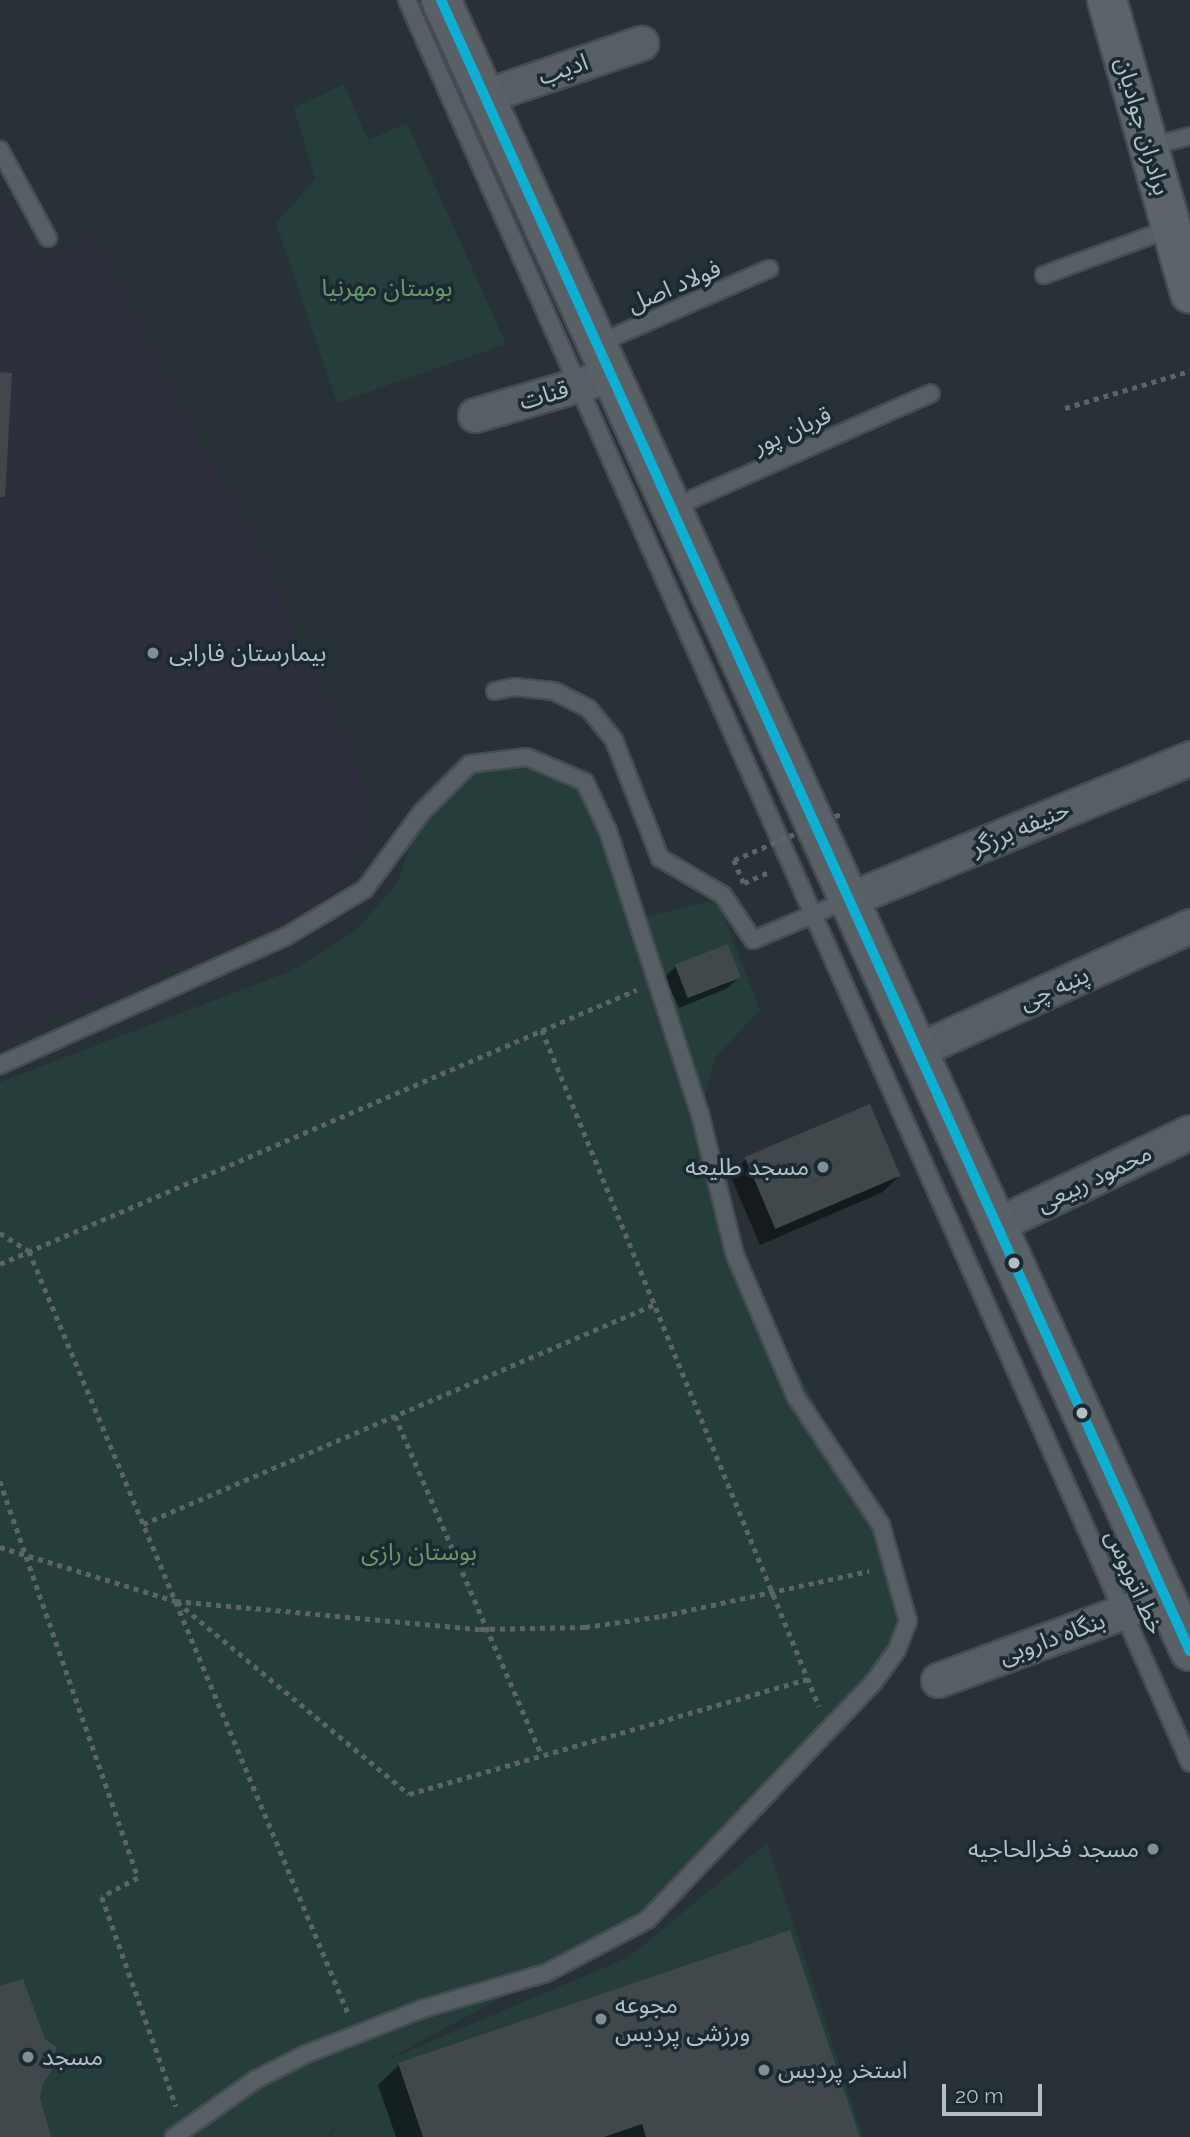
<!DOCTYPE html>
<html>
<head>
<meta charset="utf-8">
<style>
	body { margin:0 }
	#map { position:relative; width:1190px; height:2137px; overflow:hidden; background:#283136; font-family:Raleway,"Noto Sans Arabic",sans-serif }
	div>[style] { position:absolute }
	.medical>* { inset:0; background:#2d2f3c }
	.green>* { inset:0; background:#253d3b }
	.shadow>* { inset:0; background:#0007 }
	.building>* { inset:0; background:#40484c; transform-origin:0 0 }
	.path>* { height:4.5px; margin-top:-2.25px; transform-origin:0; background:repeating-linear-gradient(90deg,#5c6467 0 5px,transparent 0 10px) }
	.roads { filter:drop-shadow(2px 0 #464d51) drop-shadow(-2px 0 #464d51) drop-shadow(0 2px #464d51) drop-shadow(0 -2px #464d51) }
	.lane>* { height:16px; margin:-8px; padding:0 8px; transform-origin:8px; border-radius:8px; background:#585f64 }
	.street>* { height:33px; margin:-16.5px; padding:0 16.5px; transform-origin:16.5px; border-radius:16.5px; background:#585f64 }
	.secondary>* { height:38px; margin:-19px; padding:0 19px; transform-origin:19px; border-radius:19px; background:#5c6469 }
	.primary>* { height:38px; margin:-19px; padding:0 19px; transform-origin:19px; border-radius:19px; background:#5a6166 }
	.path-bridge>* { height:4.5px; margin-top:-2.25px; transform-origin:0; background:repeating-linear-gradient(90deg,#5c6467 0 5px,transparent 0 10px) }
	.bus-1>* { height:10px; margin:-5px; padding:0 5px; transform-origin:5px; border-radius:5px; background:#0dafd3 }
	.dots>* { width:19px; height:19px; translate:-50% -50%; box-sizing:border-box; border:4px solid #1b2931; border-radius:50% }
	span { translate:-50% -50%; white-space:nowrap; text-align:center; line-height:1.15; -webkit-text-stroke:7px #1b2931; paint-order:stroke }
	.street-label { font-size:24px; color:#b2bfc8 }
	.park-label { font-size:24px; color:#68996a }
	.poi-label { font-size:24px; color:#b2bfc8 }
	.left { translate:0 -50%; text-align:left }
	.right { translate:-100% -50%; text-align:right }
	.scale { position:absolute; left:942px; top:2084px; width:100px; height:32px; box-sizing:border-box; border:4px solid #b2bfc8; border-top:0; padding-left:9px; font-size:21px; line-height:24px; white-space:nowrap; color:#b2bfc8; -webkit-text-stroke:5px #1b2931; paint-order:stroke }
</style>
</head>
<body>
<div id="map">
	<div class="medical">
		<i style="clip-path:polygon(0 192px,41px 270px,91px 238px,255px 543px,356px 763px,370px 804px,362px 851px,335px 886px,300px 912px,0 1037px)"></i>
	</div>
	<div class="green">
		<i style="clip-path:polygon(344px 84px,368px 140px,407px 123px,506px 344px,337px 403px,276px 223px,315px 179px,294px 108px)"></i>
		<i style="clip-path:polygon(527px 757px,585px 782px,645px 917px,717px 899px,760px 1010px,715px 1058px,700px 1114px,735px 1255px,881px 1525px,908px 1621px,802px 1758px,647px 1920px,380px 2063px,629px 1957px,767px 1843px,863px 2137px,331px 2137px,340px 2119px,329px 2137px,0 2137px,0 1082px,291px 971px,357px 930px,397px 883px,422px 812px,470px 764px)"></i>
	</div>
	<div class="shadow">
		<i style="clip-path:polygon(676px 966px,738px 978px,728px 988px,679px 1008px,665px 977px)"></i>
		<i style="clip-path:polygon(746px 1159px,899px 1176px,883px 1192px,760px 1245px,730px 1175px)"></i>
		<i style="clip-path:polygon(399px 2065px,858px 2137px,396px 2137px,378px 2085px)"></i>
	</div>
	<div class="building">
		<i style="clip-path:polygon(0 372px,12px 373px,5px 497px,0 497px)"></i>
		<i style="left:728px;top:944px;width:36px;height:57px;rotate:69deg"></i>
		<i style="left:870px;top:1104px;width:78px;height:136px;rotate:67deg"></i>
		<i style="clip-path:polygon(790px 1930px,860px 2137px,646px 2137px,642px 2124px,604px 2137px,423px 2137px,398px 2063px)"></i>
		<i style="clip-path:polygon(23px 1979px,45px 2039px,56px 2047px,55px 2066px,43px 2083px,40px 2098px,51px 2137px,0 2137px,0 1986px)"></i>
	</div>
	<div class="path">
		<i style="left:1065px;top:408px;width:130px;rotate:-16.5deg"></i>
		<i style="left:734px;top:860px;width:25px;rotate:67deg"></i>
		<i style="left:744px;top:883px;width:27px;rotate:-24deg"></i>
		<i style="left:542px;top:1030px;width:731px;rotate:67.72deg"></i>
		<i style="left:0;top:1233px;width:34px;rotate:32deg"></i>
		<i style="left:29px;top:1251px;width:826px;rotate:67.28deg"></i>
		<i style="left:0;top:1264px;width:693px;rotate:-23.31deg"></i>
		<i style="left:395px;top:1416px;width:369px;rotate:66.6deg"></i>
		<i style="left:0;top:1481px;width:420px;rotate:70.8deg"></i>
		<i style="left:138px;top:1878px;width:41px;rotate:152.2deg"></i>
		<i style="left:102px;top:1897px;width:222px;rotate:70.5deg"></i>
		<i style="left:143px;top:1524px;width:555px;rotate:-23.24deg"></i>
		<i style="left:0;top:1547px;width:184px;rotate:17.1deg"></i>
		<i style="left:176px;top:1601px;width:305px;rotate:5.3deg"></i>
		<i style="left:480px;top:1629px;width:105px;rotate:-1.1deg"></i>
		<i style="left:585px;top:1627px;width:78px;rotate:-8.1deg"></i>
		<i style="left:662px;top:1616px;width:212px;rotate:-12.3deg"></i>
		<i style="left:177px;top:1602px;width:301px;rotate:39.6deg"></i>
		<i style="left:409px;top:1794px;width:414px;rotate:-16.1deg"></i>
	</div>
	<div class="roads">
		<div class="lane">
			<i style="left:407px;top:0;width:1929px;rotate:66.05deg"></i>
			<i style="left:1149px;top:147px;width:42px;rotate:-15deg"></i>
			<i style="left:0;top:150px;width:100px;rotate:61.4deg"></i>
			<i style="left:1044px;top:275px;width:136px;rotate:-20.2deg"></i>
			<i style="left:597px;top:344px;width:188px;rotate:-23.6deg"></i>
			<i style="left:672px;top:508px;width:283px;rotate:-23.9deg"></i>
			<i style="left:495px;top:691px;width:19px;rotate:-12deg"></i>
			<i style="left:514px;top:687px;width:40px;rotate:5.7deg"></i>
			<i style="left:554px;top:691px;width:39px;rotate:27deg"></i>
			<i style="left:589px;top:709px;width:40px;rotate:51deg"></i>
			<i style="left:614px;top:740px;width:127px;rotate:68.7deg"></i>
			<i style="left:660px;top:858px;width:73px;rotate:30.4deg"></i>
			<i style="left:723px;top:895px;width:54px;rotate:56.3deg"></i>
			<i style="left:753px;top:940px;width:105px;rotate:-22.9deg"></i>
			<i style="left:0;top:1065px;width:312px;rotate:-24.2deg"></i>
			<i style="left:285px;top:937px;width:93px;rotate:-31deg"></i>
			<i style="left:365px;top:889px;width:96px;rotate:-53.5deg"></i>
			<i style="left:422px;top:812px;width:68px;rotate:-45deg"></i>
			<i style="left:470px;top:764px;width:57px;rotate:-7deg"></i>
			<i style="left:527px;top:757px;width:63px;rotate:23.3deg"></i>
			<i style="left:585px;top:782px;width:54px;rotate:64.9deg"></i>
			<i style="left:608px;top:831px;width:298px;rotate:72deg"></i>
			<i style="left:700px;top:1114px;width:145px;rotate:76.1deg"></i>
			<i style="left:735px;top:1255px;width:155px;rotate:66.8deg"></i>
			<i style="left:796px;top:1397px;width:154px;rotate:56.4deg"></i>
			<i style="left:881px;top:1525px;width:100px;rotate:74.3deg"></i>
			<i style="left:908px;top:1621px;width:31px;rotate:111deg"></i>
			<i style="left:897px;top:1650px;width:41px;rotate:126deg"></i>
			<i style="left:873px;top:1683px;width:327px;rotate:133.6deg"></i>
			<i style="left:647px;top:1920px;width:114px;rotate:152.3deg"></i>
			<i style="left:546px;top:1973px;width:129px;rotate:163.8deg"></i>
			<i style="left:422px;top:2009px;width:124px;rotate:158.8deg"></i>
			<i style="left:306px;top:2054px;width:57px;rotate:153deg"></i>
			<i style="left:255px;top:2080px;width:99px;rotate:144.9deg"></i>
		</div>
		<div class="street">
			<i style="left:485px;top:96px;width:165px;rotate:-18.8deg"></i>
			<i style="left:475px;top:415px;width:143px;rotate:-16.3deg"></i>
			<i style="left:850px;top:899px;width:368px;rotate:-22.5deg"></i>
			<i style="left:918px;top:1050px;width:299px;rotate:-24.5deg"></i>
			<i style="left:998px;top:1224px;width:213px;rotate:-25.6deg"></i>
			<i style="left:938px;top:1680px;width:243px;rotate:-20.2deg"></i>
		</div>
		<div class="secondary">
			<i style="left:1107px;top:0;width:305px;rotate:74.2deg"></i>
		</div>
		<div class="primary">
			<i style="left:441px;top:0;width:1813px;rotate:65.6deg"></i>
		</div>
	</div>
	<div class="path-bridge">
		<i style="left:734px;top:860px;width:119px;rotate:-23.3deg"></i>
	</div>
	<div class="bus-1">
		<i style="left:441px;top:0;width:1813px;rotate:65.6deg"></i>
	</div>
	<div class="dots">
		<i style="left:153px;top:653px;background:#828d95"></i>
		<i style="left:823px;top:1167px;background:#828d95"></i>
		<i style="left:1014px;top:1263px;background:#b2bfc8"></i>
		<i style="left:1082px;top:1413px;background:#b2bfc8"></i>
		<i style="left:1153px;top:1849px;background:#828d95"></i>
		<i style="left:601px;top:2019px;background:#828d95"></i>
		<i style="left:28px;top:2057px;background:#828d95"></i>
		<i style="left:764px;top:2070px;background:#828d95"></i>
	</div>
	<div class="street-label">
		<span style="left:563px;top:69px;rotate:-19deg">ادیب</span>
		<span style="left:1143px;top:126px;rotate:74deg">برادران جوادیان</span>
		<span style="left:674px;top:286px;rotate:-23deg">فولاد اصل</span>
		<span style="left:544px;top:395px;rotate:-16deg">قنات</span>
		<span style="left:792px;top:430px;rotate:-24deg">قربان پور</span>
		<span style="left:1020px;top:828px;rotate:-23deg">حنیفه برزگر</span>
		<span style="left:1054px;top:988px;rotate:-24deg">پنبه چی</span>
		<span style="left:1094px;top:1178px;rotate:-26deg">محمود ربیعی</span>
		<span style="left:1135px;top:1582px;rotate:66deg">خط اتوبوس</span>
		<span style="left:1052px;top:1638px;rotate:-20deg">بنگاه داروبی</span>
	</div>
	<div class="park-label">
		<span style="left:387px;top:288px">بوستان مهرنیا</span>
		<span style="left:419px;top:1552px">بوستان رازی</span>
	</div>
	<div class="poi-label">
		<span class="left" style="left:169px;top:653px">بیمارستان فارابی</span>
		<span class="right" style="left:809px;top:1167px">مسجد طلیعه</span>
		<span class="right" style="left:1139px;top:1849px">مسجد فخرالحاجیه</span>
		<span class="left" style="left:615px;top:2019px">مجوعه<br>ورزشی پردیس</span>
		<span class="left" style="left:42px;top:2057px">مسجد</span>
		<span class="left" style="left:778px;top:2070px">استخر پردیس</span>
	</div>
	<div class="scale">20 m</div>
</div>
</body>
</html>
